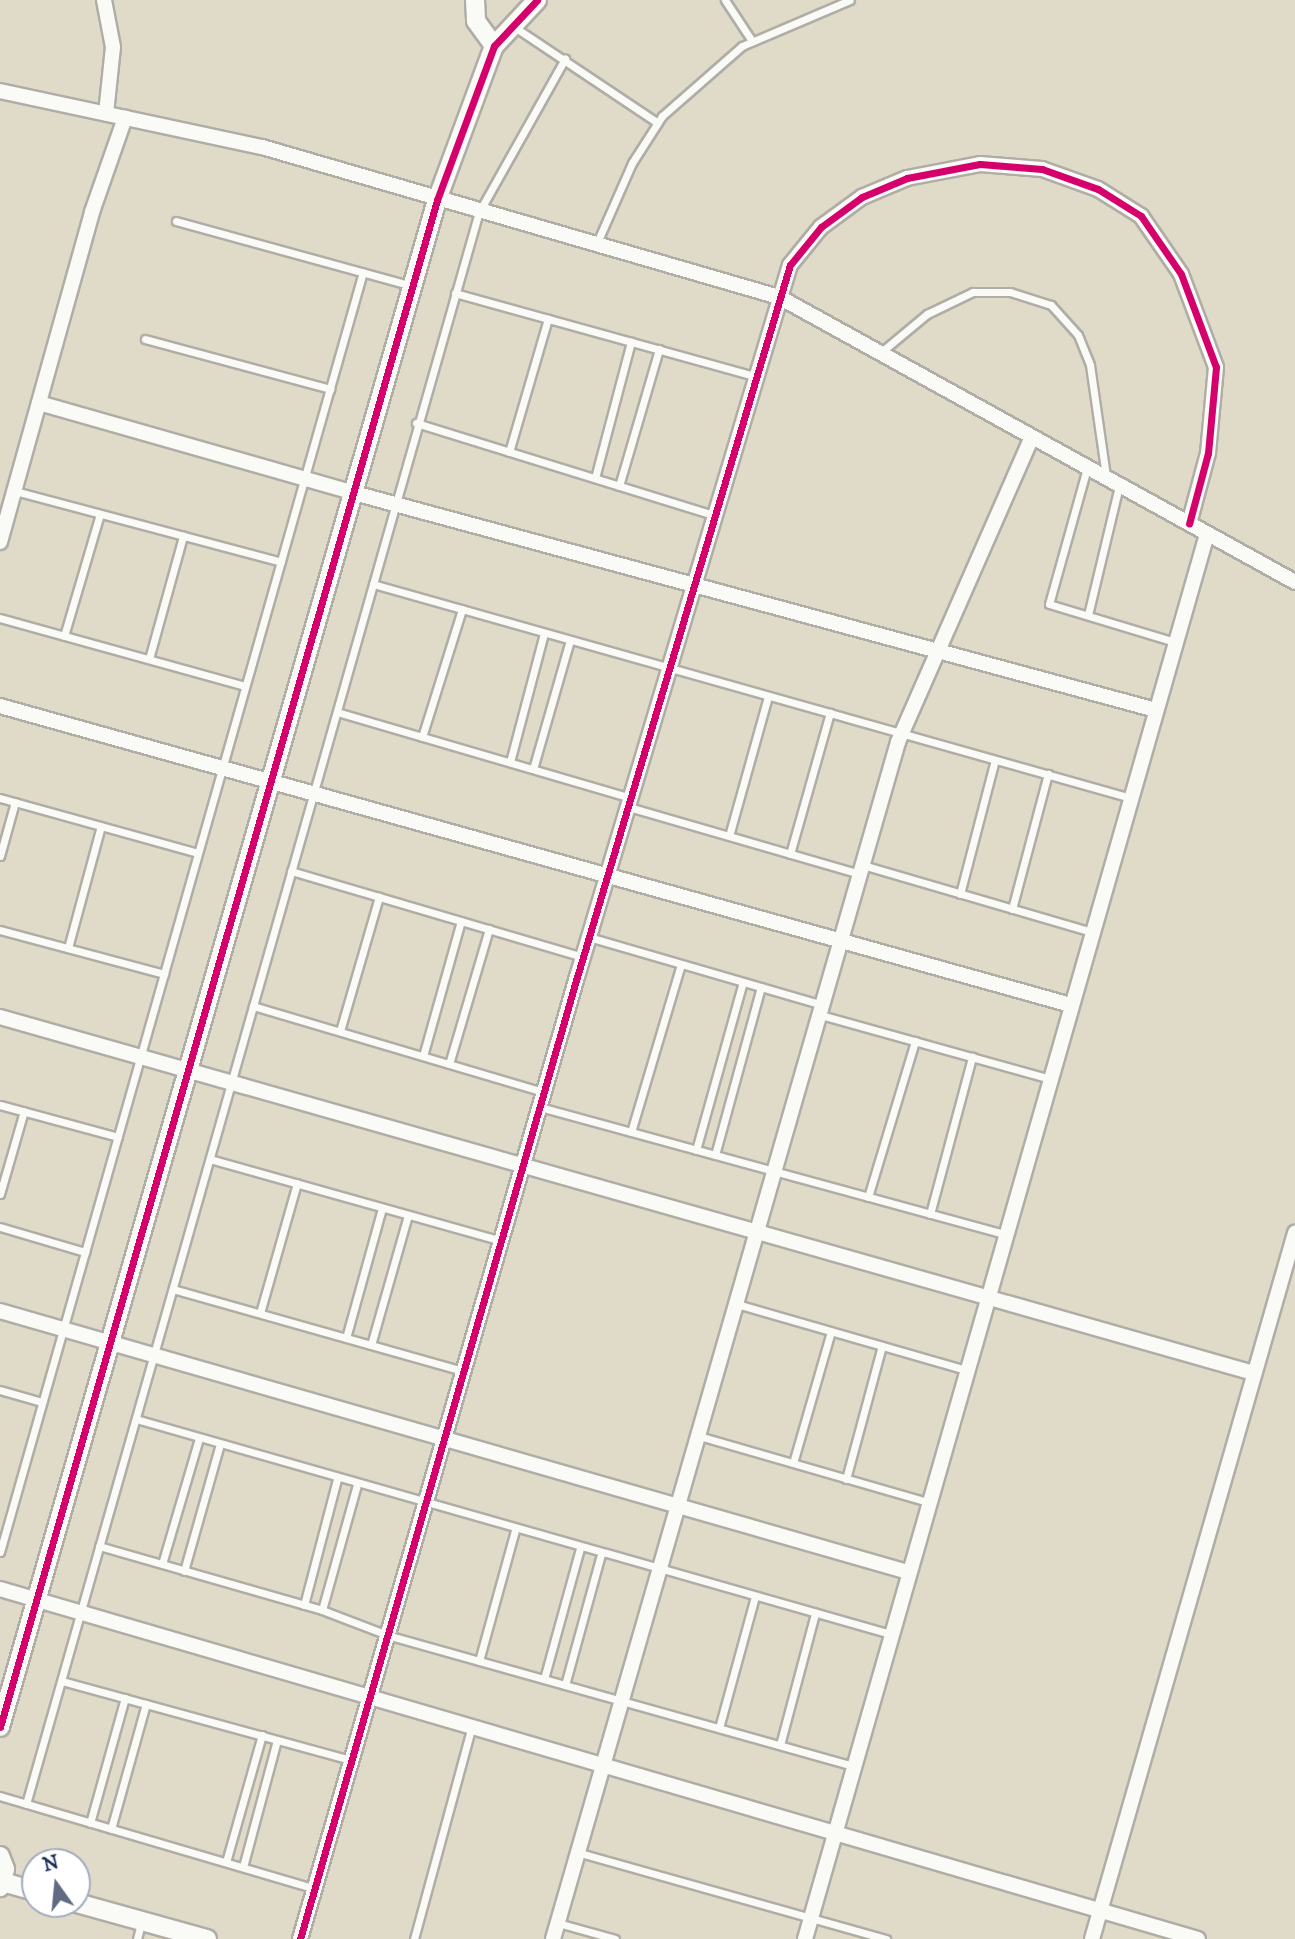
<!DOCTYPE html>
<html>
<head>
<meta charset="utf-8">
<style>
	body { margin:0 }
	#map { position:relative; width:1295px; height:1939px; overflow:hidden; background:#e0dbc8; font-family:"IM FELL DW Pica",serif }
	div>[style] { position:absolute }
	.roads { filter:drop-shadow(2px 0 #afada6) drop-shadow(-2px 0 #afada6) drop-shadow(0 2px #afada6) drop-shadow(0 -2px #afada6) }
	.service>* { height:7px; margin:-3.5px; padding:0 3.5px; transform-origin:3.5px; border-radius:3.5px; background:#fafaf7 }
	.minor>* { height:14px; margin:-7px; padding:0 7px; transform-origin:7px; border-radius:7px; background:#fafaf7 }
	.tertiary>* { height:18px; margin:-9px; padding:0 9px; transform-origin:9px; border-radius:9px; background:#fafaf7 }
	.cycleway>* { height:7px; margin:-3.5px; padding:0 3.5px; transform-origin:3.5px; border-radius:3.5px; background:#d6006c }
	span { translate:-50% -50%; white-space:nowrap; text-align:center; line-height:1.15; -webkit-text-stroke:5px #fff; paint-order:stroke }
	.north { position:absolute; left:21px; top:1848px; width:70px; height:70px; box-sizing:border-box; background:#fff; border:2px solid #a4acbf; border-radius:50%; rotate:345deg; font-size:19px; font-weight:700; line-height:28px; text-align:center; color:#1b2f5e }
	.north::after { content:''; display:block; margin:auto; width:24px; height:32px; background:#606b83; clip-path:polygon(50% 0,100% 100%,50% 72%,0 100%) }
</style>
</head>
<body>
<div id="map">
	<div class="roads">
		<div class="service">
			<i style="left:725px;top:0;width:49px;rotate:56.6deg"></i>
			<i style="left:513px;top:26px;width:174px;rotate:33.8deg"></i>
			<i style="left:176px;top:221px;width:245px;rotate:15.4deg"></i>
			<i style="left:596px;top:245px;width:90px;rotate:-66.3deg"></i>
			<i style="left:632px;top:163px;width:56px;rotate:-57.4deg"></i>
			<i style="left:662px;top:116px;width:106px;rotate:-41.2deg"></i>
			<i style="left:742px;top:46px;width:117px;rotate:-23.1deg"></i>
			<i style="left:455px;top:293px;width:314px;rotate:15.5deg"></i>
			<i style="left:145px;top:339px;width:192px;rotate:15.1deg"></i>
			<i style="left:880px;top:353px;width:61px;rotate:-39.7deg"></i>
			<i style="left:927px;top:314px;width:51px;rotate:-25.6deg"></i>
			<i style="left:973px;top:292px;width:37px"></i>
			<i style="left:1010px;top:292px;width:43px;rotate:17.6deg"></i>
			<i style="left:1051px;top:305px;width:40px;rotate:48deg"></i>
			<i style="left:1078px;top:335px;width:32px;rotate:68deg"></i>
			<i style="left:1090px;top:365px;width:112px;rotate:81.8deg"></i>
			<i style="left:416px;top:423px;width:314px;rotate:17.2deg"></i>
			<i style="left:509px;top:452px;width:139px;rotate:-73.7deg"></i>
			<i style="left:1087px;top:468px;width:141px;rotate:105.6deg"></i>
			<i style="left:1049px;top:604px;width:132px;rotate:16.8deg"></i>
			<i style="left:595px;top:478px;width:141px;rotate:-75.2deg"></i>
			<i style="left:619px;top:486px;width:143px;rotate:-73.7deg"></i>
			<i style="left:15px;top:491px;width:275px;rotate:14.9deg"></i>
			<i style="left:373px;top:584px;width:788px;rotate:15.77deg"></i>
			<i style="left:1088px;top:615px;width:133px;rotate:-76.5deg"></i>
			<i style="left:0;top:618px;width:254px;rotate:15.5deg"></i>
			<i style="left:64px;top:636px;width:127px;rotate:-73.6deg"></i>
			<i style="left:149px;top:659px;width:128px;rotate:-74.5deg"></i>
			<i style="left:337px;top:712px;width:306px;rotate:16.3deg"></i>
			<i style="left:422px;top:737px;width:134px;rotate:-72.6deg"></i>
			<i style="left:510px;top:762px;width:133px;rotate:-75.2deg"></i>
			<i style="left:533px;top:769px;width:134px;rotate:-74deg"></i>
			<i style="left:0;top:798px;width:205px;rotate:15.5deg"></i>
			<i style="left:629px;top:807px;width:241px;rotate:16.2deg"></i>
			<i style="left:729px;top:836px;width:145px;rotate:-74.4deg"></i>
			<i style="left:790px;top:854px;width:147px;rotate:-74.2deg"></i>
			<i style="left:0;top:856px;width:56px;rotate:-74.5deg"></i>
			<i style="left:863px;top:865px;width:239px;rotate:16.3deg"></i>
			<i style="left:291px;top:871px;width:304px;rotate:16.4deg"></i>
			<i style="left:960px;top:894px;width:138px;rotate:-75.4deg"></i>
			<i style="left:1012px;top:909px;width:140px;rotate:-75.1deg"></i>
			<i style="left:0;top:930px;width:170px;rotate:15deg"></i>
			<i style="left:589px;top:937px;width:244px;rotate:16.2deg"></i>
			<i style="left:68px;top:948px;width:126px;rotate:-74.9deg"></i>
			<i style="left:253px;top:1006px;width:302px;rotate:16.5deg"></i>
			<i style="left:821px;top:1015px;width:238px;rotate:15.6deg"></i>
			<i style="left:340px;top:1031px;width:140px;rotate:-73.8deg"></i>
			<i style="left:423px;top:1056px;width:140px;rotate:-74.3deg"></i>
			<i style="left:449px;top:1064px;width:141px;rotate:-73.5deg"></i>
			<i style="left:0;top:1105px;width:122px;rotate:15.2deg"></i>
			<i style="left:540px;top:1107px;width:482px;rotate:15.3deg"></i>
			<i style="left:631px;top:1132px;width:175px;rotate:-73.4deg"></i>
			<i style="left:696px;top:1150px;width:174px;rotate:-74.4deg"></i>
			<i style="left:715px;top:1155px;width:174px;rotate:-74.7deg"></i>
			<i style="left:210px;top:1159px;width:302px;rotate:15.7deg"></i>
			<i style="left:0;top:1194px;width:86px;rotate:-73.9deg"></i>
			<i style="left:868px;top:1197px;width:163px;rotate:-73.2deg"></i>
			<i style="left:930px;top:1214px;width:163px;rotate:-75deg"></i>
			<i style="left:0;top:1227px;width:89px;rotate:16.4deg"></i>
			<i style="left:173px;top:1289px;width:301px;rotate:15.8deg"></i>
			<i style="left:737px;top:1304px;width:238px;rotate:16.1deg"></i>
			<i style="left:260px;top:1313px;width:135px;rotate:-74.1deg"></i>
			<i style="left:346px;top:1338px;width:135px;rotate:-74.5deg"></i>
			<i style="left:371px;top:1345px;width:135px;rotate:-74.1deg"></i>
			<i style="left:0;top:1390px;width:44px;rotate:15.9deg"></i>
			<i style="left:136px;top:1419px;width:785px;rotate:15.9deg"></i>
			<i style="left:699px;top:1436px;width:238px;rotate:16.1deg"></i>
			<i style="left:793px;top:1463px;width:137px;rotate:-73.9deg"></i>
			<i style="left:846px;top:1479px;width:138px;rotate:-74.9deg"></i>
			<i style="left:99px;top:1546px;width:232px;rotate:16deg"></i>
			<i style="left:322px;top:1610px;width:70px;rotate:21deg"></i>
			<i style="left:387px;top:1635px;width:485px;rotate:15.7deg"></i>
			<i style="left:0;top:1552px;width:1330px;rotate:-74.17deg"></i>
			<i style="left:162px;top:1564px;width:131px;rotate:-73.6deg"></i>
			<i style="left:184px;top:1571px;width:132px;rotate:-74.2deg"></i>
			<i style="left:304px;top:1605px;width:130px;rotate:-75.3deg"></i>
			<i style="left:322px;top:1610px;width:130px;rotate:-74.4deg"></i>
			<i style="left:479px;top:1661px;width:136px;rotate:-74.6deg"></i>
			<i style="left:544px;top:1679px;width:136px;rotate:-74.6deg"></i>
			<i style="left:62px;top:1681px;width:300px;rotate:15.3deg"></i>
			<i style="left:565px;top:1685px;width:136px;rotate:-74.6deg"></i>
			<i style="left:719px;top:1728px;width:137px;rotate:-74.7deg"></i>
			<i style="left:780px;top:1745px;width:137px;rotate:-75.1deg"></i>
			<i style="left:0;top:1796px;width:328px;rotate:16.4deg"></i>
			<i style="left:26px;top:1804px;width:1655px;rotate:-74.12deg"></i>
			<i style="left:479px;top:212px;width:176px;rotate:-60.7deg"></i>
			<i style="left:90px;top:1823px;width:130px;rotate:-74.4deg"></i>
			<i style="left:111px;top:1829px;width:130px;rotate:-74.4deg"></i>
			<i style="left:580px;top:1853px;width:318px;rotate:15.7deg"></i>
			<i style="left:226px;top:1862px;width:132px;rotate:-74.2deg"></i>
			<i style="left:243px;top:1867px;width:131px;rotate:-75deg"></i>
			<i style="left:558px;top:1923px;width:59px;rotate:15.7deg"></i>
			<i style="left:137px;top:1939px;width:16px;rotate:-76deg"></i>
			<i style="left:414px;top:1939px;width:221px;rotate:-74.8deg"></i>
		</div>
		<div class="minor">
			<i style="left:104px;top:0;width:48px;rotate:79.2deg"></i>
			<i style="left:113px;top:47px;width:67px;rotate:96deg"></i>
			<i style="left:0;top:91px;width:268px;rotate:12.1deg"></i>
			<i style="left:262px;top:147px;width:538px;rotate:16.18deg"></i>
			<i style="left:779px;top:297px;width:589px;rotate:28.91deg"></i>
			<i style="left:39px;top:403px;width:328px;rotate:15.9deg"></i>
			<i style="left:354px;top:493px;width:831px;rotate:15.14deg"></i>
			<i style="left:0;top:542px;width:343px;rotate:-74.4deg"></i>
			<i style="left:92px;top:212px;width:100px;rotate:-70.7deg"></i>
			<i style="left:0;top:706px;width:1112px;rotate:15.6deg"></i>
			<i style="left:0;top:1017px;width:1304px;rotate:15.85deg"></i>
			<i style="left:0;top:1311px;width:945px;rotate:16.04deg"></i>
			<i style="left:0;top:1589px;width:1248px;rotate:16.29deg"></i>
			<i style="left:300px;top:1939px;width:1001px;rotate:-73.94deg"></i>
			<i style="left:577px;top:977px;width:743px;rotate:-73.35deg"></i>
			<i style="left:790px;top:265px;width:49px;rotate:-50.8deg"></i>
			<i style="left:821px;top:227px;width:51px;rotate:-36.2deg"></i>
			<i style="left:862px;top:197px;width:49px;rotate:-22.9deg"></i>
			<i style="left:907px;top:178px;width:74px;rotate:-10.9deg"></i>
			<i style="left:980px;top:164px;width:62px;rotate:4.6deg"></i>
			<i style="left:1042px;top:169px;width:59px;rotate:19.7deg"></i>
			<i style="left:1098px;top:189px;width:51px;rotate:32.1deg"></i>
			<i style="left:1141px;top:216px;width:70px;rotate:55.4deg"></i>
			<i style="left:1181px;top:274px;width:99px;rotate:69.4deg"></i>
			<i style="left:1216px;top:367px;width:86px;rotate:95.3deg"></i>
			<i style="left:1208px;top:453px;width:73px;rotate:105deg"></i>
			<i style="left:553px;top:1939px;width:1246px;rotate:-73.92deg"></i>
			<i style="left:898px;top:742px;width:333px;rotate:-66.3deg"></i>
			<i style="left:805px;top:1939px;width:1461px;rotate:-74.03deg"></i>
			<i style="left:1092px;top:1939px;width:735px;rotate:-73.96deg"></i>
		</div>
		<div class="tertiary">
			<i style="left:475px;top:0;width:21px;rotate:87deg"></i>
			<i style="left:476px;top:21px;width:31px;rotate:54deg"></i>
			<i style="left:0;top:1727px;width:1588px;rotate:-74.03deg"></i>
			<i style="left:437px;top:200px;width:164px;rotate:-69.7deg"></i>
			<i style="left:494px;top:46px;width:63px;rotate:-46.9deg"></i>
			<i style="left:0;top:1856px;width:14px;rotate:69deg"></i>
			<i style="left:5px;top:1869px;width:19px;rotate:106deg"></i>
			<i style="left:3px;top:1882px;width:33px;rotate:16deg"></i>
			<i style="left:77px;top:1903px;width:135px;rotate:15.5deg"></i>
		</div>
	</div>
	<div class="cycleway">
		<i style="left:0;top:1727px;width:1588px;rotate:-74.03deg"></i>
		<i style="left:437px;top:200px;width:164px;rotate:-69.7deg"></i>
		<i style="left:494px;top:46px;width:63px;rotate:-46.9deg"></i>
		<i style="left:300px;top:1939px;width:1001px;rotate:-73.94deg"></i>
		<i style="left:577px;top:977px;width:743px;rotate:-73.35deg"></i>
		<i style="left:790px;top:265px;width:49px;rotate:-50.8deg"></i>
		<i style="left:821px;top:227px;width:51px;rotate:-36.2deg"></i>
		<i style="left:862px;top:197px;width:49px;rotate:-22.9deg"></i>
		<i style="left:907px;top:178px;width:74px;rotate:-10.9deg"></i>
		<i style="left:980px;top:164px;width:62px;rotate:4.6deg"></i>
		<i style="left:1042px;top:169px;width:59px;rotate:19.7deg"></i>
		<i style="left:1098px;top:189px;width:51px;rotate:32.1deg"></i>
		<i style="left:1141px;top:216px;width:70px;rotate:55.4deg"></i>
		<i style="left:1181px;top:274px;width:99px;rotate:69.4deg"></i>
		<i style="left:1216px;top:367px;width:86px;rotate:95.3deg"></i>
		<i style="left:1208px;top:453px;width:73px;rotate:105deg"></i>
	</div>
	<div class="north">N</div>
</div>
</body>
</html>
